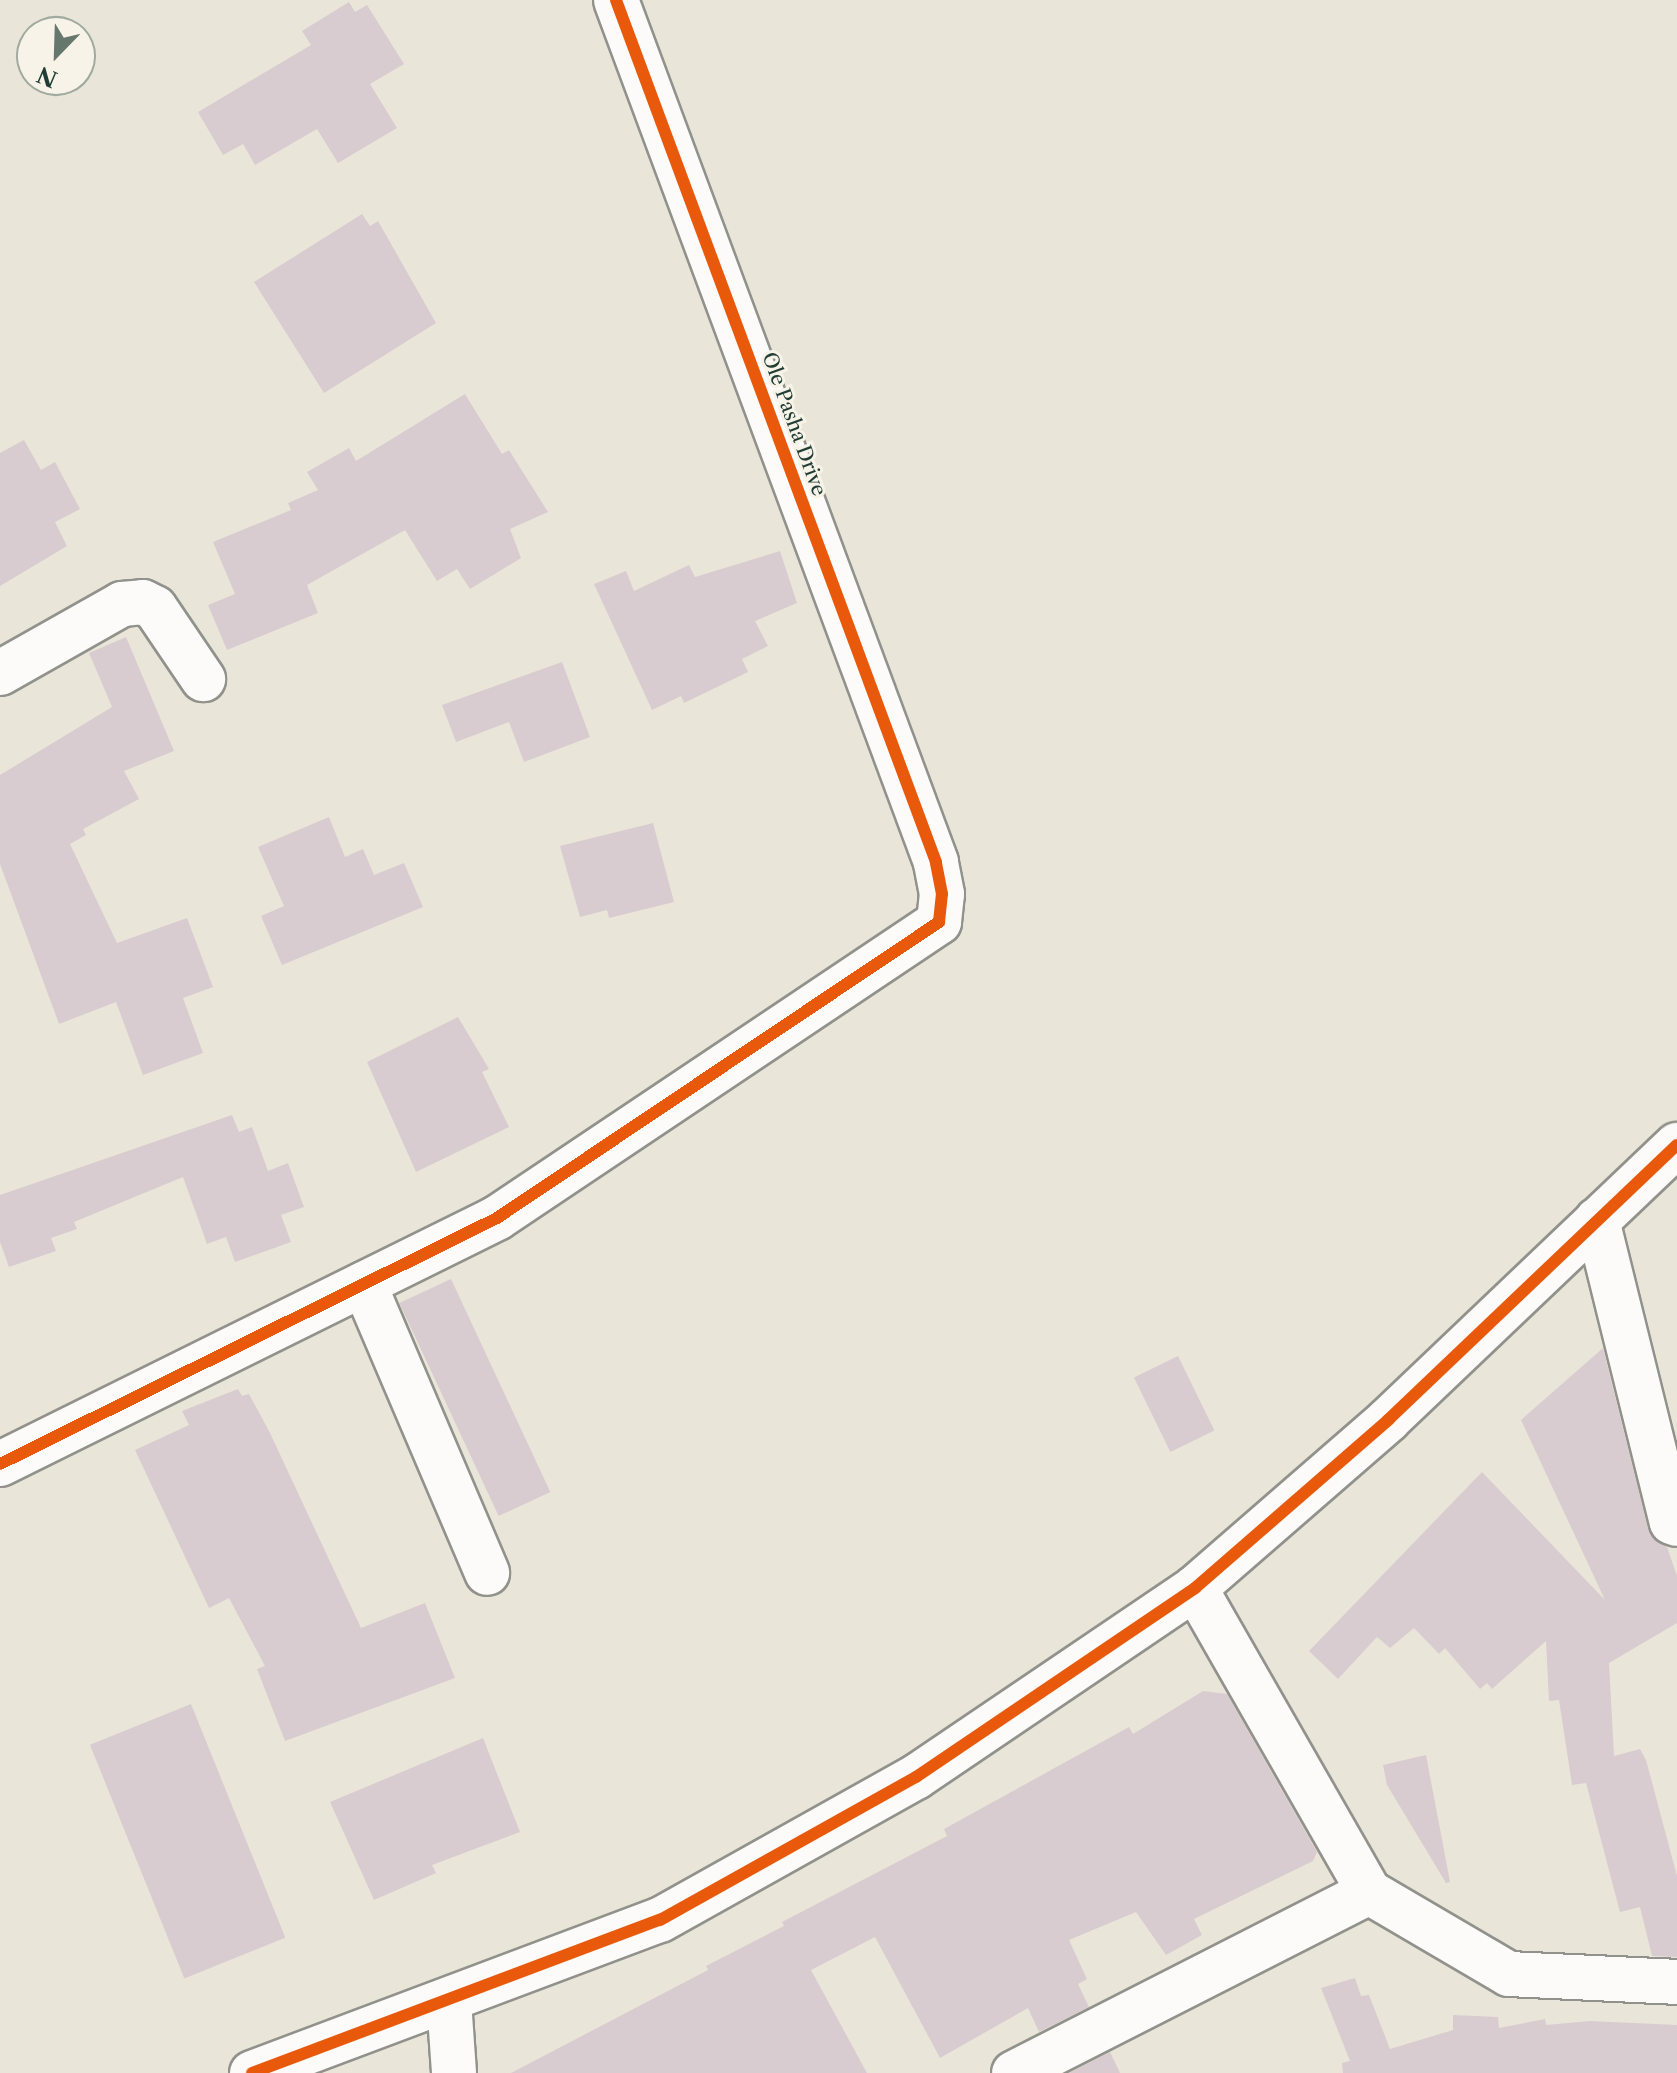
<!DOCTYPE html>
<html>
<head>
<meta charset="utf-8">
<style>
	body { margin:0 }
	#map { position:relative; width:1677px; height:2073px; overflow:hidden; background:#eae5d9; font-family:"Libre Caslon Text",serif }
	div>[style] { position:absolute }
	.building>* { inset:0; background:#d8ccd0; transform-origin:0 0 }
	.roads { filter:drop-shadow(2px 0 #90928b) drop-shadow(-2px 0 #90928b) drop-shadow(0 2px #90928b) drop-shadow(0 -2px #90928b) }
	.minor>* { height:44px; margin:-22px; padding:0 22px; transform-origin:22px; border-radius:22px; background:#fcfbf9 }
	.cycleway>* { height:12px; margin:-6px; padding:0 6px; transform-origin:6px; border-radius:6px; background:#e8590c }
	span { translate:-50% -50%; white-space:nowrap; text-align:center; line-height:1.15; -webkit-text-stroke:6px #f7f3e8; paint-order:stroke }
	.street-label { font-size:20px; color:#1f3d34 }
	.north { position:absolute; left:16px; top:16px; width:80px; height:80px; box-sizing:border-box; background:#f7f3e8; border:2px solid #a1aaa0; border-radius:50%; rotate:203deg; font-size:22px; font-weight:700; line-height:32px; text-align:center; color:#1f3d34 }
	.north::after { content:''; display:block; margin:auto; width:28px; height:36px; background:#66786e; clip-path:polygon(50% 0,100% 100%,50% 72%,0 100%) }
</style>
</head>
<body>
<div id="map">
	<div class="building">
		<i style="clip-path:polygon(349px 2px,355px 12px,367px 5px,404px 64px,370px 84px,397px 128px,338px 163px,317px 129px,255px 165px,243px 144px,223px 155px,198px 112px,311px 45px,302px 31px)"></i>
		<i style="clip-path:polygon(362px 214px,370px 226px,378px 221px,436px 323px,324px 393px,254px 282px)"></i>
		<i style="clip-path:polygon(465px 394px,502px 454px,509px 450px,548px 512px,510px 529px,521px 558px,470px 589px,457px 569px,437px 581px,405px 530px,307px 585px,318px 613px,227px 650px,208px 605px,235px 594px,213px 542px,291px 510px,288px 503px,318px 490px,307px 472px,349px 448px,356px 461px)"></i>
		<i style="clip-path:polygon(24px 440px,41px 470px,55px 462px,80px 509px,55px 522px,67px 546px,0 586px,0 453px)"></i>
		<i style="clip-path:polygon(780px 551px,797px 603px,755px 621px,768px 646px,742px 659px,748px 672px,684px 703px,681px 696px,652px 710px,594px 584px,626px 571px,634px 591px,689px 565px,695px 577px)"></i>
		<i style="clip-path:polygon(126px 637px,174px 751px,124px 771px,139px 799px,83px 829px,86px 835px,70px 844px,117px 943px,187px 918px,213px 987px,183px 998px,203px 1053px,143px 1075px,116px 1002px,59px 1024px,0 864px,0 775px,112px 707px,89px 653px)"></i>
		<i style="clip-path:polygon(562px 662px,590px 737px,524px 762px,509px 722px,456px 742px,442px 705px)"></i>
		<i style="clip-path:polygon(329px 817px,345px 857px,363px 849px,374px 875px,404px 863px,423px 907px,282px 965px,261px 916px,284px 906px,258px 847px)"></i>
		<i style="clip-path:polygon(653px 823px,674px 902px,609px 918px,607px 910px,580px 917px,560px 846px)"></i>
		<i style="clip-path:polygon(458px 1017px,489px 1069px,482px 1072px,509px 1127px,416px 1172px,367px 1062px)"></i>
		<i style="clip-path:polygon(232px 1115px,239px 1132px,252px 1127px,268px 1171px,288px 1163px,304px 1207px,281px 1215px,291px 1242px,235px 1262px,226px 1237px,207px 1244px,183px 1177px,74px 1222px,77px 1229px,51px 1238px,56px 1251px,9px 1267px,0 1242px,0 1195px)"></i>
		<i style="left:451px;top:1279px;width:235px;height:57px;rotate:65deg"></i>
		<i style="clip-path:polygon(1603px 1348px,1648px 1528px,1667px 1547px,1677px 1576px,1677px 1623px,1609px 1663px,1614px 1756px,1640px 1749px,1646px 1760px,1677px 1876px,1677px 1957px,1652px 1956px,1640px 1907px,1620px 1912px,1586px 1783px,1572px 1785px,1559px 1700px,1549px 1701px,1546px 1641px,1492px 1689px,1487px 1683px,1480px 1689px,1445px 1648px,1439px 1654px,1414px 1628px,1390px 1648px,1377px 1637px,1338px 1679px,1309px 1651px,1482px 1472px,1605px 1600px,1521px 1420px)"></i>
		<i style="left:1178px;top:1356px;width:83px;height:49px;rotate:64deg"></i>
		<i style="clip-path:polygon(238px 1389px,242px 1396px,249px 1394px,270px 1433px,361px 1628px,425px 1603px,455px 1678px,285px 1741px,257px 1669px,265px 1666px,229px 1598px,209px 1608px,135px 1450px,189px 1425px,182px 1411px)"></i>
		<i style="clip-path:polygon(1203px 1691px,1227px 1694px,1317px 1852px,1313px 1861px,1194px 1919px,1202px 1935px,1166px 1955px,1136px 1912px,1069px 1940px,1087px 1979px,1078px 1984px,1089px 2007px,1039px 2032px,1028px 2008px,940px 2058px,875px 1937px,811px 1970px,867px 2073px,511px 2073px,708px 1970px,706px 1966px,784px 1926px,782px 1922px,947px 1836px,944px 1829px,1129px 1727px,1133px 1734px)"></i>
		<i style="left:191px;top:1704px;width:252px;height:109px;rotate:68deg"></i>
		<i style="clip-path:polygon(483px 1738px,520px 1832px,432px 1865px,436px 1873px,374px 1900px,330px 1802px)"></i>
		<i style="clip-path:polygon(1426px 1755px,1450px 1882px,1446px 1883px,1387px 1785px,1383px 1765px)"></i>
		<i style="clip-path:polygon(1355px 1978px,1361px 1996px,1369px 1995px,1390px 2049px,1453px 2030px,1453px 2015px,1498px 2017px,1499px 2028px,1545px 2019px,1546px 2025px,1590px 2021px,1677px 2025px,1677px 2073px,1343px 2073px,1342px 2063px,1350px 2061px,1321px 1988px)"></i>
		<i style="clip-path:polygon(1110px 2052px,1120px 2073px,1069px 2073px)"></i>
	</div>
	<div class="roads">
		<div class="minor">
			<i style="left:0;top:673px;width:140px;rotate:-29.5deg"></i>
			<i style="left:122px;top:604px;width:21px;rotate:-5deg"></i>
			<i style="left:143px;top:602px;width:13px;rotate:27deg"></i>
			<i style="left:155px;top:608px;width:86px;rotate:55.9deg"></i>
			<i style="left:1597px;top:1220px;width:311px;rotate:76.1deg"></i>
			<i style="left:1672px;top:1522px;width:5px;rotate:22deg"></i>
			<i style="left:364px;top:1284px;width:314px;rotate:66.9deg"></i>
			<i style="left:0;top:1464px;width:555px;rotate:-26.33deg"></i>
			<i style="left:497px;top:1218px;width:532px;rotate:-33.81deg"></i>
			<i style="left:939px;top:922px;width:28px;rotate:-84deg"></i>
			<i style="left:942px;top:894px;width:33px;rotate:-101deg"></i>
			<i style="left:936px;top:862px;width:919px;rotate:-110.37deg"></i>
			<i style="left:1195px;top:1588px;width:350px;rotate:60.2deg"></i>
			<i style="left:1369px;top:1892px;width:162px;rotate:30.4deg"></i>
			<i style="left:1509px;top:1974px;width:168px;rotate:2.7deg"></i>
			<i style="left:449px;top:2001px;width:72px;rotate:86deg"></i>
			<i style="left:252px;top:2073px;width:436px;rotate:-20.6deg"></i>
			<i style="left:660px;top:1920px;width:293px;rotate:-29.2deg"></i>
			<i style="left:916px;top:1777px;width:337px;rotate:-34.1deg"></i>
			<i style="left:1195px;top:1588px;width:256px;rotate:-41deg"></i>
			<i style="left:1388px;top:1420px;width:399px;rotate:-43.6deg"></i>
			<i style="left:1014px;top:2073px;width:398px;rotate:-27deg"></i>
		</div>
	</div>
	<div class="cycleway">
		<i style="left:0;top:1464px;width:555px;rotate:-26.33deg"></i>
		<i style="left:497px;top:1218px;width:532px;rotate:-33.81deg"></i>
		<i style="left:939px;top:922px;width:28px;rotate:-84deg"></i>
		<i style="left:942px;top:894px;width:33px;rotate:-101deg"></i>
		<i style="left:936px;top:862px;width:919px;rotate:-110.37deg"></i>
		<i style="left:252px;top:2073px;width:436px;rotate:-20.6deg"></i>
		<i style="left:660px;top:1920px;width:293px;rotate:-29.2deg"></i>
		<i style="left:916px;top:1777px;width:337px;rotate:-34.1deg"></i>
		<i style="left:1195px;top:1588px;width:256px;rotate:-41deg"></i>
		<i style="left:1388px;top:1420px;width:399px;rotate:-43.6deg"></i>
	</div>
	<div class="street-label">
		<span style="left:794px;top:424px;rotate:70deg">Ole Pasha Drive</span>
	</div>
	<div class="north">N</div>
</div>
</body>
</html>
